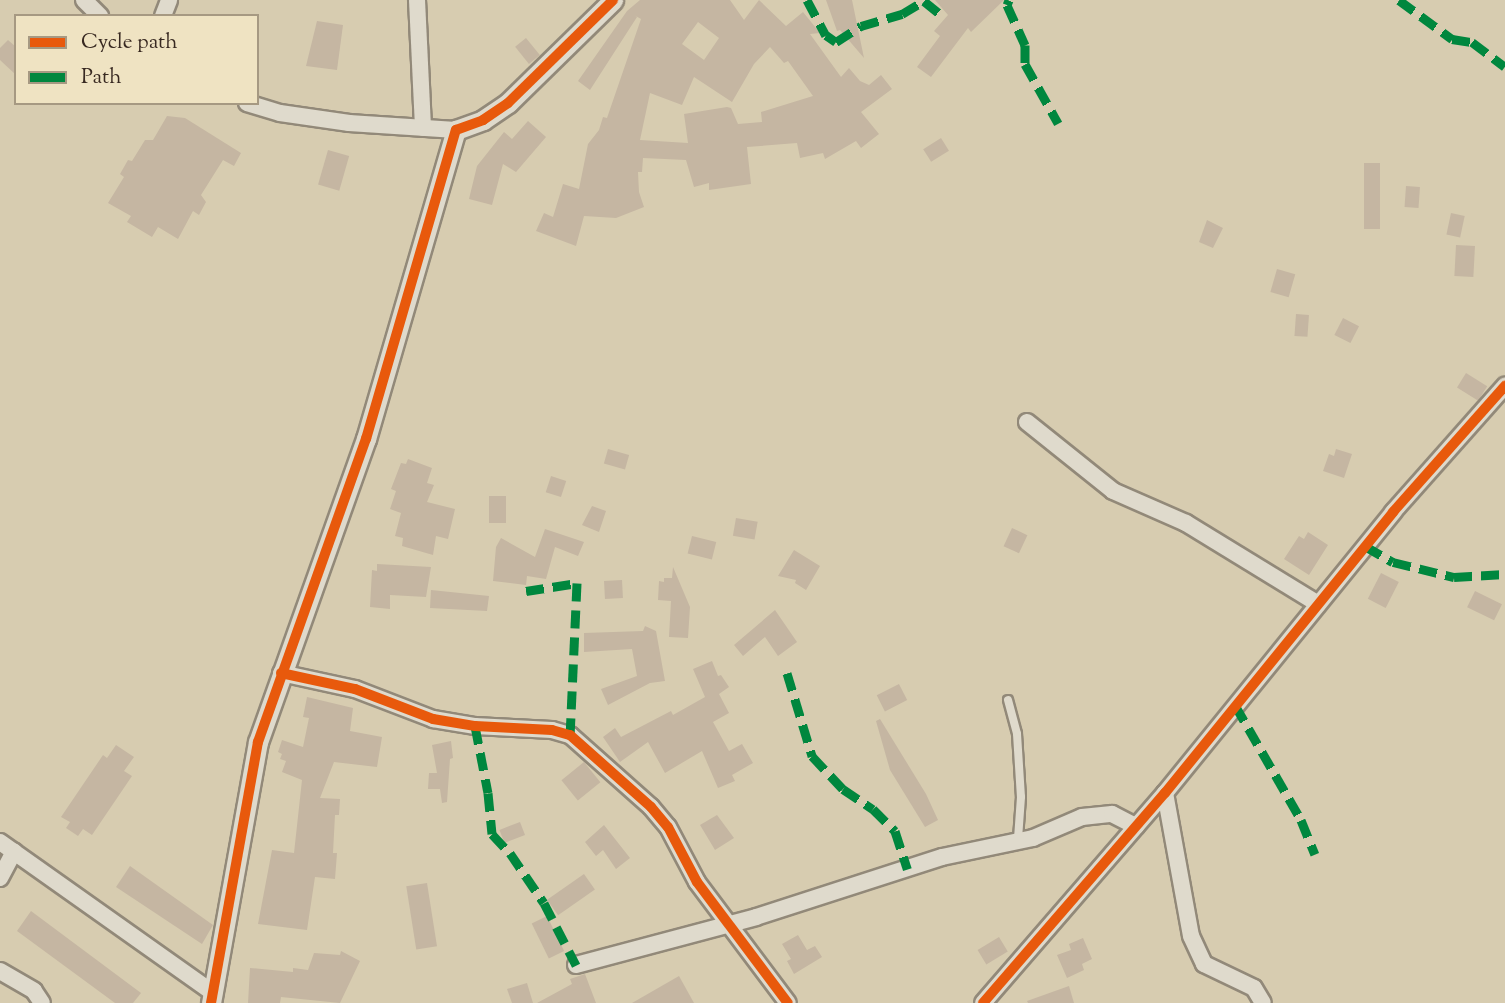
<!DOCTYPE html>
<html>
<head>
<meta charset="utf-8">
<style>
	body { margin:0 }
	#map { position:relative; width:1505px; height:1003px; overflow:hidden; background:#d7ccb0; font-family:"Sorts Mill Goudy",serif }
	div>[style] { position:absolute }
	.building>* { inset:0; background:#c5b6a2; transform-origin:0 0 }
	.roads { filter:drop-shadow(2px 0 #928979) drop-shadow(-2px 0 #928979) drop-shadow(0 2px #928979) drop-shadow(0 -2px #928979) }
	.service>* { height:8px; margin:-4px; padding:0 4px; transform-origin:4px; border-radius:4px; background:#dfdacc }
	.minor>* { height:16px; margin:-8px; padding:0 8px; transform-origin:8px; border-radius:8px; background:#dfdacc }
	.tertiary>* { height:19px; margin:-9.5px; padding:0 9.5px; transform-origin:9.5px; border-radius:9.5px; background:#dfdacc }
	.quiet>* { height:9px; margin-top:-4.5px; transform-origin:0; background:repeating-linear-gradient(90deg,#00873e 0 18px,transparent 0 27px) }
	.cycleway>* { height:10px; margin:-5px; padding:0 5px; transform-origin:5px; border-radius:5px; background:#e8590c }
	span { translate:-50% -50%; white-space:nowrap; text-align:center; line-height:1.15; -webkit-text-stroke:6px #efe3c2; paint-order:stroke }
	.legend { position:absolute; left:14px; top:14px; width:245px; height:91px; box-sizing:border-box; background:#efe3c2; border:2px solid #a69982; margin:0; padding:9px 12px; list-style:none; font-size:21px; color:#382921 }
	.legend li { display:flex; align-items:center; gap:14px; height:35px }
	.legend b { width:35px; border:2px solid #a69982 }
</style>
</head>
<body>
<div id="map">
	<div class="building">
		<i style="clip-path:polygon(evenodd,640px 0,730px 0,744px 20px,759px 0,786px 26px,803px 12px,820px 33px,810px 34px,841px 77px,849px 68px,860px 81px,869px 85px,881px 75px,892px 89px,861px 112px,879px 134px,861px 148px,856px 141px,825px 159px,823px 153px,800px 158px,797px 143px,747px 147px,751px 184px,709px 190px,709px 183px,694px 187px,686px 160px,643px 158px,642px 172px,638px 172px,639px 192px,644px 207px,616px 218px,584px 216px,576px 246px,536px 231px,544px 213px,553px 217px,563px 184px,579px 189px,588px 144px,599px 130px,603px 117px,607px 118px,641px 19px,634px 15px,637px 17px,590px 90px,578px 81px,627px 11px,640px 0,698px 22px,719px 38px,704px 60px,682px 44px,698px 22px,640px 0,770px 47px,784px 63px,788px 61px,813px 96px,761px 112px,762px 122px,738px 124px,731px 108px,727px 107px,684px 114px,688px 143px,640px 140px,650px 93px,682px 105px,694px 77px,732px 102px,754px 64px,770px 47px)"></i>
		<i style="clip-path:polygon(826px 0,852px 0,864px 58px,840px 30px,837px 31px)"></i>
		<i style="clip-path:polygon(935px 0,1004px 0,971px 32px,968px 28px,931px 77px,917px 67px,940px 36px,934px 31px,948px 15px)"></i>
		<i style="clip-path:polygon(317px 21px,343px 25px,337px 70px,306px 66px)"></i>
		<i style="left:526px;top:38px;width:22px;height:14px;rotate:51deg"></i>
		<i style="clip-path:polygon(8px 40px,16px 47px,16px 75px,0 60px,0 48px)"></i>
		<i style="clip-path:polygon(167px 116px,185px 118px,241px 153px,234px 166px,223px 160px,201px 195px,206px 202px,199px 215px,193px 211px,178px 239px,158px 227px,152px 237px,127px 222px,131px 216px,108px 203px,124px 177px,120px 174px,128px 160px,132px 161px,145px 140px,153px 140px)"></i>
		<i style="clip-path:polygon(528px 121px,546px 137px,516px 172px,503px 164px,492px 205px,469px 199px,477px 166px,504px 132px,512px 139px)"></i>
		<i style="left:941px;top:138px;width:15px;height:21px;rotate:58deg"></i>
		<i style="left:328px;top:150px;width:22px;height:36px;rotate:16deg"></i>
		<i style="left:1364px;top:163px;width:16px;height:66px"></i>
		<i style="left:1406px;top:186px;width:14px;height:21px;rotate:4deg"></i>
		<i style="left:1451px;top:213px;width:14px;height:22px;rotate:12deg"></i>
		<i style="clip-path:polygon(1207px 220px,1223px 228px,1213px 248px,1199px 242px)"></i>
		<i style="left:1456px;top:245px;width:19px;height:31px;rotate:3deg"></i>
		<i style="left:1277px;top:269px;width:19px;height:24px;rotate:16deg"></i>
		<i style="left:1296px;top:314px;width:13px;height:22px;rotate:4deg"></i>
		<i style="left:1343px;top:318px;width:18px;height:19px;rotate:27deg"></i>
		<i style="left:1466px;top:373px;width:25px;height:17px;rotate:32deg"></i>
		<i style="left:608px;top:449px;width:22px;height:15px;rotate:16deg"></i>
		<i style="clip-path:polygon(1336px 449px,1352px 454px,1344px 478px,1323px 471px,1329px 454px,1334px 456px)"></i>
		<i style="clip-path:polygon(408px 459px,432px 468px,427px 483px,434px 485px,427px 502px,455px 509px,448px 539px,436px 536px,433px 555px,402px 546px,403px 538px,395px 536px,401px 513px,390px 509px,396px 491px,391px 489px,401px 463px,406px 464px)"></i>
		<i style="left:551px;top:476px;width:16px;height:17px;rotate:18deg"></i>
		<i style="left:489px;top:496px;width:17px;height:27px"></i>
		<i style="clip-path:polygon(592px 506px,606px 511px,599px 532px,582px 525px)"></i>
		<i style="left:736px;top:518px;width:22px;height:18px;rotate:10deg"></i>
		<i style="left:1012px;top:528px;width:17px;height:20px;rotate:25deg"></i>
		<i style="clip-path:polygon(545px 529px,584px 542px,578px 556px,555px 547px,546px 579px,527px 576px,526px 585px,493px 581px,496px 547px,501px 538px,535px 557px)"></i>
		<i style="clip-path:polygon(1308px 532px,1328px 545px,1309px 575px,1284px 559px,1299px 536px,1304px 539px)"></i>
		<i style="left:692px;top:536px;width:25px;height:18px;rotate:14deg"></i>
		<i style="clip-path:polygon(794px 550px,820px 566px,806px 590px,795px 583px,796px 580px,778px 576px)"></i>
		<i style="clip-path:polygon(377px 564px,431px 567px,426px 597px,390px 595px,390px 609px,370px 607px,372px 570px,377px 571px)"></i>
		<i style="clip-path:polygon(673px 567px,690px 607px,688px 638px,669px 637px,671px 601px,658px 600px,659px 581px,664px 582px,664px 578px,672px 578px)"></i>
		<i style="left:1381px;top:573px;width:20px;height:29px;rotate:27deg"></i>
		<i style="left:622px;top:580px;width:18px;height:18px;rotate:87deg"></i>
		<i style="clip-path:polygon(431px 590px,489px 596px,487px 611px,430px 608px)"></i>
		<i style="left:1475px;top:591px;width:30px;height:18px;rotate:26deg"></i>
		<i style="clip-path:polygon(775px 610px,797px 642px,778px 656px,765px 637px,743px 656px,734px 645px)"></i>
		<i style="clip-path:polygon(645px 626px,656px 631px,665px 681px,650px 683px,608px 705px,601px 689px,637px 676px,632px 649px,584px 652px,584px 633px,643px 631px)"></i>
		<i style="clip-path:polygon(712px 661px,718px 676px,721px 675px,729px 687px,719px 694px,729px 713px,713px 722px,729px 751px,742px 744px,753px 763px,732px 775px,735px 781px,718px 788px,702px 751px,665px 773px,648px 742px,620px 762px,603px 737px,615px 728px,621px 737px,671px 711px,673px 715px,705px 697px,693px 669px)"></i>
		<i style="left:899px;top:684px;width:18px;height:25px;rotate:63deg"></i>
		<i style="clip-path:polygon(307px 697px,353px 708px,350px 731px,382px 737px,377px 767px,334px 762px,320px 798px,340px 799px,339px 815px,335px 815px,333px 853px,337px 853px,335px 879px,315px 877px,307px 930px,258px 924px,272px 850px,294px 853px,302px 780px,282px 772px,286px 761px,280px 759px,282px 754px,278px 752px,282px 740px,303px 747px,309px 718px,303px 717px)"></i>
		<i style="clip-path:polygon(880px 719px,926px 794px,938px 820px,925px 827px,890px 770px,876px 721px)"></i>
		<i style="clip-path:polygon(451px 741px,453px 758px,450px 759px,447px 802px,442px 803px,440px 789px,428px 789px,429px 773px,437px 773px,432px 745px)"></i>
		<i style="clip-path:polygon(116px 745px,134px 757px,124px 771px,132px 776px,92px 835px,83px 829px,78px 836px,66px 828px,70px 822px,61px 817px,103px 755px,107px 758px)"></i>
		<i style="left:584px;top:762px;width:26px;height:29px;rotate:51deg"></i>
		<i style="clip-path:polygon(717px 815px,734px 838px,715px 850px,700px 825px)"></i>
		<i style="left:520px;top:822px;width:14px;height:22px;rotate:69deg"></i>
		<i style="clip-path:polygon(604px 825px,630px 858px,616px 869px,603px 850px,596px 856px,585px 842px)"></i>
		<i style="clip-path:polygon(130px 866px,213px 925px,202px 944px,116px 887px)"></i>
		<i style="left:584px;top:874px;width:19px;height:45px;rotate:55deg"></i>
		<i style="left:427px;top:883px;width:64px;height:21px;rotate:81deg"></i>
		<i style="clip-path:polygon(31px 911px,141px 993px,133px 1003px,115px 1003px,17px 931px)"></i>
		<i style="left:547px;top:916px;width:39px;height:17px;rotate:64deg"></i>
		<i style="clip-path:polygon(798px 935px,807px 950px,815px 946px,822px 957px,794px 974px,787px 961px,791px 959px,782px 944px)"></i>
		<i style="left:999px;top:937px;width:17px;height:25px;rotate:59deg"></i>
		<i style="clip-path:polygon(1083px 938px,1092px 959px,1082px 964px,1084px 970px,1067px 978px,1057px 955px,1071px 950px,1069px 944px)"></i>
		<i style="clip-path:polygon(341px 951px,360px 961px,340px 1003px,281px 997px,280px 1003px,248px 1003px,250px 968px,293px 972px,293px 968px,308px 970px,314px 953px,340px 955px)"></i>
		<i style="clip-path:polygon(585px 974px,596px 1003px,537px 1003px,572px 984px,570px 979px)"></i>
		<i style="clip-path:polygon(679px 976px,694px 1003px,632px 1003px)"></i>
		<i style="clip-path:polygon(527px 983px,533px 1003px,512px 1003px,507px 989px)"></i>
		<i style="clip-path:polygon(1069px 986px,1074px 1003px,1028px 1003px,1027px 1001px)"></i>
	</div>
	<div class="roads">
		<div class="service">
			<i style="left:1008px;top:700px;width:35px;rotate:75deg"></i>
			<i style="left:1017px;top:734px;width:63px;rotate:86.4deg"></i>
			<i style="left:1021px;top:797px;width:42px;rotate:94.1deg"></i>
		</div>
		<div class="minor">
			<i style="left:84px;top:0;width:23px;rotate:45deg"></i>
			<i style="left:417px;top:0;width:128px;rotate:87.3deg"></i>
			<i style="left:163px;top:16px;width:17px;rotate:-69deg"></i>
			<i style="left:247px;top:103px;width:34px;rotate:17deg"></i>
			<i style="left:280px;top:113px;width:70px;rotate:8.2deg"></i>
			<i style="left:349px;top:123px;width:107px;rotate:3.7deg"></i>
			<i style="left:1027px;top:422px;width:110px;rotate:38.7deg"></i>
			<i style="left:1113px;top:491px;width:80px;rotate:23.7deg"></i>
			<i style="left:1186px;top:523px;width:155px;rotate:31.5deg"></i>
			<i style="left:281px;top:673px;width:76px;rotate:12.2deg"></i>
			<i style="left:355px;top:689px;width:84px;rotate:21deg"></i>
			<i style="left:433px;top:719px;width:43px;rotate:9.5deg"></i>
			<i style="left:475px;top:726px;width:77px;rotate:3deg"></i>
			<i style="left:552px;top:730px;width:19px;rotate:16deg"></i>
			<i style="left:570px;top:735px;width:108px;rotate:41.6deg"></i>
			<i style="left:651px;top:807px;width:26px;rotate:50deg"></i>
			<i style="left:668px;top:827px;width:62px;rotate:62.2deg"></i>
			<i style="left:697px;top:882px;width:151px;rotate:53.1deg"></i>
			<i style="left:1165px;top:793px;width:145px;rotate:79.7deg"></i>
			<i style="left:1191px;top:936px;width:31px;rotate:65deg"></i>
			<i style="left:1204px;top:964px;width:55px;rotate:25.6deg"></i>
			<i style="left:1254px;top:988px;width:17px;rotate:59deg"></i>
			<i style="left:0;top:842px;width:261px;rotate:35.3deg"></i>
			<i style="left:0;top:878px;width:30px;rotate:-62deg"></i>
			<i style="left:576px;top:965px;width:186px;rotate:-14.9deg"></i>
			<i style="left:756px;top:917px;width:195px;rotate:-17.9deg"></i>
			<i style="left:942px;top:857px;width:93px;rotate:-11.8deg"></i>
			<i style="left:1033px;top:838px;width:53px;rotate:-23.2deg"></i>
			<i style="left:1082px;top:817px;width:30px;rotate:-6deg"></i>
			<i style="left:1112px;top:814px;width:27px;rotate:27deg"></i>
			<i style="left:0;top:971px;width:39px;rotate:30deg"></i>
			<i style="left:34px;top:991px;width:14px;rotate:56deg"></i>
			<i style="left:983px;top:1003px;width:278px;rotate:-49.1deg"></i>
			<i style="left:1165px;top:793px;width:362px;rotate:-50.9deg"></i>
			<i style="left:1393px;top:512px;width:169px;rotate:-48.4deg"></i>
		</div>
		<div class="tertiary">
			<i style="left:211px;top:1003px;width:265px;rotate:-79.8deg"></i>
			<i style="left:258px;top:742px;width:322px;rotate:-70.4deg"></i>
			<i style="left:366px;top:439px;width:322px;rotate:-73.8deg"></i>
			<i style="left:456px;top:130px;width:29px;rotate:-20deg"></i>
			<i style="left:483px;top:120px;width:30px;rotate:-34deg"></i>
			<i style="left:508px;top:103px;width:147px;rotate:-44.4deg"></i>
		</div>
	</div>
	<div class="quiet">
		<i style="left:807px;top:0;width:40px;rotate:62deg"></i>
		<i style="left:826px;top:35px;width:12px;rotate:35deg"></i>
		<i style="left:836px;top:42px;width:30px;rotate:-33deg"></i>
		<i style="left:861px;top:26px;width:43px;rotate:-16.3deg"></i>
		<i style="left:902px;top:14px;width:26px;rotate:-31deg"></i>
		<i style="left:924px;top:1px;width:21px;rotate:39deg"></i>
		<i style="left:1009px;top:0;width:5px;rotate:112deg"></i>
		<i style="left:1007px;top:5px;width:44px;rotate:65.8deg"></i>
		<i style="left:1025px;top:45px;width:19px;rotate:90deg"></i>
		<i style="left:1025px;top:64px;width:68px;rotate:60.8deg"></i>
		<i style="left:1399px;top:0;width:66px;rotate:36.3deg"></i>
		<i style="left:1452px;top:39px;width:20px;rotate:9deg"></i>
		<i style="left:1472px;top:42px;width:41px;rotate:37.1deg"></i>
		<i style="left:1365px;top:546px;width:32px;rotate:30deg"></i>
		<i style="left:1393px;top:562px;width:63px;rotate:13.8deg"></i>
		<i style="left:1454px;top:577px;width:51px;rotate:-3.4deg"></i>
		<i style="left:526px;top:591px;width:52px;rotate:-8.9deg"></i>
		<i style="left:577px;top:583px;width:152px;rotate:92.6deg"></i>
		<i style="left:787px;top:673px;width:87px;rotate:73.2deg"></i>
		<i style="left:812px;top:756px;width:45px;rotate:46.8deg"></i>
		<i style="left:843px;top:789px;width:36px;rotate:34deg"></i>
		<i style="left:873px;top:809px;width:31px;rotate:45deg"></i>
		<i style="left:895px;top:831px;width:40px;rotate:72deg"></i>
		<i style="left:1235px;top:705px;width:133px;rotate:60.1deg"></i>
		<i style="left:1301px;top:820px;width:37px;rotate:68deg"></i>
		<i style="left:475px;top:726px;width:68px;rotate:79deg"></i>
		<i style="left:488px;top:793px;width:41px;rotate:84.4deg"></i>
		<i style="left:492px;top:834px;width:26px;rotate:47deg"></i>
		<i style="left:510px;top:853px;width:60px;rotate:55.8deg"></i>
		<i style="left:544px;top:903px;width:70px;rotate:62.7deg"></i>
	</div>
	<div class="cycleway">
		<i style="left:281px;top:673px;width:76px;rotate:12.2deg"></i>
		<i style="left:355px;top:689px;width:84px;rotate:21deg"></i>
		<i style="left:433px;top:719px;width:43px;rotate:9.5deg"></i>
		<i style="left:475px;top:726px;width:77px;rotate:3deg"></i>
		<i style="left:552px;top:730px;width:19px;rotate:16deg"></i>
		<i style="left:570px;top:735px;width:108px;rotate:41.6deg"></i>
		<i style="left:651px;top:807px;width:26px;rotate:50deg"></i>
		<i style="left:668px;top:827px;width:62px;rotate:62.2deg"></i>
		<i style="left:697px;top:882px;width:151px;rotate:53.1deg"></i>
		<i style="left:211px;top:1003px;width:265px;rotate:-79.8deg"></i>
		<i style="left:258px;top:742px;width:322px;rotate:-70.4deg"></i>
		<i style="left:366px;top:439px;width:322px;rotate:-73.8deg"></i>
		<i style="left:456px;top:130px;width:29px;rotate:-20deg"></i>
		<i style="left:483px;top:120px;width:30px;rotate:-34deg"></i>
		<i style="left:508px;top:103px;width:147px;rotate:-44.4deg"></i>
		<i style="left:983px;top:1003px;width:278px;rotate:-49.1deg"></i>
		<i style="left:1165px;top:793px;width:362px;rotate:-50.9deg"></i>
		<i style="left:1393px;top:512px;width:169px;rotate:-48.4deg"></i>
	</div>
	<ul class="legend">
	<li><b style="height:9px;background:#e8590c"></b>Cycle path</li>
	<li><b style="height:9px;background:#00873e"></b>Path</li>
	</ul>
</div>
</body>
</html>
